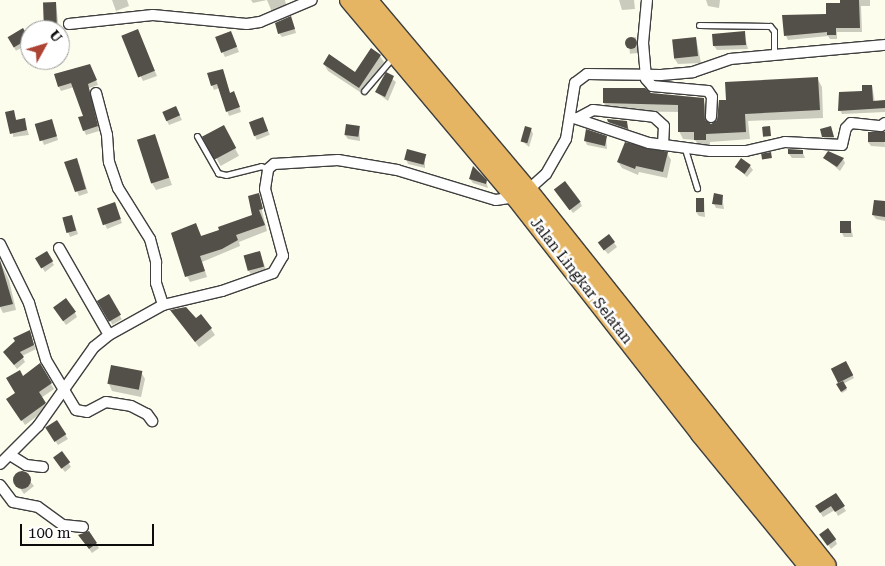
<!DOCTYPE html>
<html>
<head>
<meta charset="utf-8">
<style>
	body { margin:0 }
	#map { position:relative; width:885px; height:566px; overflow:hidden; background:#fdfded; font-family:"Roboto Serif",serif }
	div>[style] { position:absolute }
	.shadow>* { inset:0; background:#0003; transform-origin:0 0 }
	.building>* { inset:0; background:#534f49; transform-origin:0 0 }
	.round { border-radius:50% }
	.roads { filter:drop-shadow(1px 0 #3f3f3f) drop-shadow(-1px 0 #3f3f3f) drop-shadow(0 1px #3f3f3f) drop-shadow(0 -1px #3f3f3f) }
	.lane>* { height:5px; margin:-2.5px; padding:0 2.5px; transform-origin:2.5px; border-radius:2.5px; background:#fff }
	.street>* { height:10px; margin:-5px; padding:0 5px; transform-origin:5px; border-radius:5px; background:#fff }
	.highway>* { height:18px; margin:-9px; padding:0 9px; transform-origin:9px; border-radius:9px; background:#e5b563 }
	span { translate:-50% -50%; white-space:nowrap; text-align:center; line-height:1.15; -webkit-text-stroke:5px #fff; paint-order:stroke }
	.street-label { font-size:15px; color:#0c0c0c }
	.north { position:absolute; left:20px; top:20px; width:50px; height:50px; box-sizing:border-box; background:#fff; border:1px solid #9e9e9e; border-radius:50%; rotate:51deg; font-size:14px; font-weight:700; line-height:20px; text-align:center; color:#0c0c0c }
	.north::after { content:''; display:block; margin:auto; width:18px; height:22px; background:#ad4333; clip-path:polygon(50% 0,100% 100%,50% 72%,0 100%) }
	.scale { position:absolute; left:20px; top:524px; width:134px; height:22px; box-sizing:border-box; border:2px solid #0c0c0c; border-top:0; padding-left:6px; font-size:15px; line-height:18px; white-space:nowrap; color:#0c0c0c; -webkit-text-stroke:4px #fff; paint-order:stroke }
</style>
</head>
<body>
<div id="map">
	<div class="shadow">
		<i style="clip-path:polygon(112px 0,127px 0,129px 6px,116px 11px)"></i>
		<i style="clip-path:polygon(251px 0,285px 0,287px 9px,272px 12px,267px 0,253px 3px)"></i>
		<i style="clip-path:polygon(619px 0,634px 0,635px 9px,622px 10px)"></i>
		<i style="clip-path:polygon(706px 0,720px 0,719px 8px,708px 6px)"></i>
		<i style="clip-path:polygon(841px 0,870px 0,870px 6px,861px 6px,862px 32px,837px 32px,837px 39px,830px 39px,828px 36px,788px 40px,786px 36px,827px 15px,841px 4px)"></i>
		<i style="clip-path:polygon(56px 3px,59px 30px,41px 30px,46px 28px)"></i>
		<i style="clip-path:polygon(293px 22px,296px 33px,282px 37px,279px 33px)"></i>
		<i style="left:23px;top:30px;width:15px;height:16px;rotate:62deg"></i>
		<i style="clip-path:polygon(744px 33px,748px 49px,717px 50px,714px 46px)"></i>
		<i style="clip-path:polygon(140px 35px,157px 76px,143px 81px,141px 77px)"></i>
		<i style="clip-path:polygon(233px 37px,239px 52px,225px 57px,223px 53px)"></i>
		<i style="left:636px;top:37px;width:16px;height:8px;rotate:83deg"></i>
		<i style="clip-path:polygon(696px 38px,701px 63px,678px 64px,674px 58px)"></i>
		<i style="clip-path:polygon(380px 56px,384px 62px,363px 94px,328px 71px,324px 64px,356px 74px)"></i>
		<i style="clip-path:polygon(92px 70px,98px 85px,89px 88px,99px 131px,86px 135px,79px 118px,84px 116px,74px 87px,61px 91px,59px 87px)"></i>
		<i style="clip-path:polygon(223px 70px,230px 94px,236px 97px,241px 112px,229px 116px,219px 88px,214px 90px,212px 85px)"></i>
		<i style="clip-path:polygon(386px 74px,396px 82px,388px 101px,376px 92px)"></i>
		<i style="clip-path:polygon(817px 78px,822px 87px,823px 118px,748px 121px,750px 139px,710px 142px,710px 148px,700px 147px,695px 140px,683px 139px,679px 131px,679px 112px,608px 111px,604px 103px,651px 94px,703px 99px,711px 125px)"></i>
		<i style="clip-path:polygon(872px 86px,875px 102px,885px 102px,885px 112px,842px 114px,840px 110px)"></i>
		<i style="clip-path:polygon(13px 112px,17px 121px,24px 120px,29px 135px,13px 137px)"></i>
		<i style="clip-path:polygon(178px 112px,182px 120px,169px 125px,163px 113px)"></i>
		<i style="left:263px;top:118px;width:18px;height:14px;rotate:68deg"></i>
		<i style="clip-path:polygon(609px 122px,626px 122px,630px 132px,611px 126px)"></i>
		<i style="clip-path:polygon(53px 124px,58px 140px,44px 145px,36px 125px)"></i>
		<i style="left:223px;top:127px;width:33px;height:21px;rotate:61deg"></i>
		<i style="clip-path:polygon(359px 127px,360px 141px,348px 139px,345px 135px)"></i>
		<i style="clip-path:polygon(831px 128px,835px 141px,826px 141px,824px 137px)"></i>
		<i style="clip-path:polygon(531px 129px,533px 134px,529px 147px,522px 141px)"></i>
		<i style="clip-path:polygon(884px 133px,885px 147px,871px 146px,868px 142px)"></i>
		<i style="clip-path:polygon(154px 136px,172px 185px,156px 190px,152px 183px)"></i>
		<i style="clip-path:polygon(606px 137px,607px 149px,587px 145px,585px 140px)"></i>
		<i style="clip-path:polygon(802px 151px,805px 158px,792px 158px,789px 154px)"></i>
		<i style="clip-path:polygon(667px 153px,671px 160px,667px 178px,639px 172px,638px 175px,622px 168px,618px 162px)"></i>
		<i style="clip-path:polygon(425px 155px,425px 168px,408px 164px,406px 159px)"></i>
		<i style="clip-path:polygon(825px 158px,843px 159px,845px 163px,840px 171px)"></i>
		<i style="clip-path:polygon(79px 164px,88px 193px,79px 196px,77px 191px)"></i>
		<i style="clip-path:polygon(750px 166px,753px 170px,747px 177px,736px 167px)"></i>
		<i style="clip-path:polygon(470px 179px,486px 181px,488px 188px,473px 183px)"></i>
		<i style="clip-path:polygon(558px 193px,580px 202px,582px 206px,573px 213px)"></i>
		<i style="clip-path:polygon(258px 195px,267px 231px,239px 242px,240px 246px,202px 262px,207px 277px,190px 282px,187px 276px,196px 225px,202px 237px,254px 216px)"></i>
		<i style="clip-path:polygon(722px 196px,724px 209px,716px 208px,714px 204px)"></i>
		<i style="clip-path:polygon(704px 200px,705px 217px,699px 216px,696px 212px)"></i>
		<i style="clip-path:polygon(885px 202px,885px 221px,876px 219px,873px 215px)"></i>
		<i style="clip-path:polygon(116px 208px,122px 223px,107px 229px,99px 209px)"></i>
		<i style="clip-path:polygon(72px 217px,78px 234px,70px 237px,68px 232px)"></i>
		<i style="clip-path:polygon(850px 222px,853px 237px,844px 237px,842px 233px)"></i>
		<i style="clip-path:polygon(609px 236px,617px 247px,608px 254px,602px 247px)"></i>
		<i style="clip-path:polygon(46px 252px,54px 265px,45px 272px,37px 259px)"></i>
		<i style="clip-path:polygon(260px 252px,266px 270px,251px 274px,248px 270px)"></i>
		<i style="clip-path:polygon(0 261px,9px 280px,16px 310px,3px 313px,0 307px)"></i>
		<i style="left:108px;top:296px;width:27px;height:11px;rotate:59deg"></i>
		<i style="clip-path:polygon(57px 312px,75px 313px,77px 317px,66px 325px)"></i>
		<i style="clip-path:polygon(176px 317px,195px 320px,211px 329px,215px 335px,199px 347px)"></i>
		<i style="clip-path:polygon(29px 331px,36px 349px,22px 356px,25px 362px,17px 369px,7px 356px)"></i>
		<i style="clip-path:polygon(846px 363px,854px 378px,843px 384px,847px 390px,842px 393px,832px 369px)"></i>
		<i style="clip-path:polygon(39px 365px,54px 389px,41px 398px,48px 408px,25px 425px,11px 404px,23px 378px)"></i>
		<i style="clip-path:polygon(141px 372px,145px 379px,141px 397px,112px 391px,109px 384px)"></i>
		<i style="clip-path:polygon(57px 422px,68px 439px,58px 445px,50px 433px)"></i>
		<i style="clip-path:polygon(62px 453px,71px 467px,65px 472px,57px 462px)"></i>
		<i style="clip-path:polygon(22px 472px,34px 486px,24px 494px,13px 478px)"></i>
		<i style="clip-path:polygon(836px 495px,846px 511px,838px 516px,835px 510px,823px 517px,817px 507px)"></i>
		<i style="clip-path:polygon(88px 532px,99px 548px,92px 553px,82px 539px)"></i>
		<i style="clip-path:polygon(824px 539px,835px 539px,837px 544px,831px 549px)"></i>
	</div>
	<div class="building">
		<i style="clip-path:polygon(840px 0,859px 0,860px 28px,836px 28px,836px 35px,827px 35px,827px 32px,784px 36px,782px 15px,826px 14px,826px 3px,840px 3px)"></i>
		<i style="left:56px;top:2px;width:28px;height:13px;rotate:88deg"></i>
		<i style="clip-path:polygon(291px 16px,295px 29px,278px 34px,275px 23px)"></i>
		<i style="left:23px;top:28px;width:12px;height:18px;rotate:59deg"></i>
		<i style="left:138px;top:29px;width:45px;height:18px;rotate:68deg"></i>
		<i style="left:231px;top:31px;width:17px;height:17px;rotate:69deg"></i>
		<i style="clip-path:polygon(745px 31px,746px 45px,713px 46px,712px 34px)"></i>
		<i class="round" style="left:625px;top:37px;width:12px;height:12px"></i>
		<i style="left:696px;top:37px;width:19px;height:24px;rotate:84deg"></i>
		<i style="clip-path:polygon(371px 48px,381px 55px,359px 88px,323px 64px,329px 54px,355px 72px)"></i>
		<i style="clip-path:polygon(90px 64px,97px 80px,88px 84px,98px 126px,83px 131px,78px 117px,83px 116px,71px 83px,58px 87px,54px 74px)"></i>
		<i style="clip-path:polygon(223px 69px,230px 93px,234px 91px,240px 107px,226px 112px,217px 84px,211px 86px,207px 73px)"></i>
		<i style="clip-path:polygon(386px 72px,394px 76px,385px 97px,375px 92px)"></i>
		<i style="clip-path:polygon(818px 77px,820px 110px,745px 114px,746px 132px,706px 134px,706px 140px,694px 140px,694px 132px,678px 132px,678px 105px,603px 103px,603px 88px,645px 88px,651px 93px,704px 98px,705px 120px,711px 124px,717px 120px,719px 100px,726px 100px,725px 82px)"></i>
		<i style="clip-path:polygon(862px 85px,872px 85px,873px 101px,885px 100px,885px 108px,838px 111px,839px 92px,862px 91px)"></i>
		<i style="left:176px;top:106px;width:10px;height:15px;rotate:66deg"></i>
		<i style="clip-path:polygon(14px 110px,16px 120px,25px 118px,27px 130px,10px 134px,5px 112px)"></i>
		<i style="left:263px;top:117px;width:15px;height:15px;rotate:70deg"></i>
		<i style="left:52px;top:119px;width:18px;height:18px;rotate:74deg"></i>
		<i style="clip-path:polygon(607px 119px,627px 121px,628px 129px,608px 122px)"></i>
		<i style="left:346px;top:124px;width:14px;height:11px;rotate:8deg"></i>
		<i style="left:224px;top:125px;width:26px;height:25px;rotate:62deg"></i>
		<i style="left:525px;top:126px;width:7px;height:16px;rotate:16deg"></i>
		<i style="left:770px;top:126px;width:10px;height:8px;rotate:84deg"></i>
		<i style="clip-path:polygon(831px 126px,834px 137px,822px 137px,820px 129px)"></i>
		<i style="clip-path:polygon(586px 129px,607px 136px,605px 146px,584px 141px)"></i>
		<i style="left:868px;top:132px;width:17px;height:10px"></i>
		<i style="left:155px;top:134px;width:46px;height:19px;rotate:72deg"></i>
		<i style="clip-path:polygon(625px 142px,668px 152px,663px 172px,636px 166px,635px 169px,617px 162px)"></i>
		<i style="left:407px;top:149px;width:20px;height:11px;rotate:15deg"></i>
		<i style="clip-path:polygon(788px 149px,803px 150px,803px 154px,788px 154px)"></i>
		<i style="clip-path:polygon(828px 151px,844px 158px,837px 167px,823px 158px)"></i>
		<i style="left:771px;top:152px;width:6px;height:10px;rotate:81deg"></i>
		<i style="clip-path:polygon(77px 158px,86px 189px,75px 192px,64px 162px)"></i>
		<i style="left:741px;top:158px;width:12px;height:11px;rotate:35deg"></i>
		<i style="clip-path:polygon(473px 166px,487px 180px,486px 184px,469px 179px)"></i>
		<i style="left:565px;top:181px;width:26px;height:14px;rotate:53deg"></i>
		<i style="clip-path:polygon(259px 193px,263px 209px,259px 210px,265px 225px,236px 235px,238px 240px,222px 249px,200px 256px,205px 271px,185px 277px,171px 233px,196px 223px,201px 236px,219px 230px,218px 227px,252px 215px,248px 196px)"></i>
		<i style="clip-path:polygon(714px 193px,723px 195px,722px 205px,712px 204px)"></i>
		<i style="left:696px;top:198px;width:8px;height:14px"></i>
		<i style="clip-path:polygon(874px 200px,885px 201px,885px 217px,872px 215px)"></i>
		<i style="left:115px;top:202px;width:18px;height:19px;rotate:71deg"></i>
		<i style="left:72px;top:215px;width:16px;height:10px;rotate:75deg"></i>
		<i style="left:840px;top:221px;width:11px;height:12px"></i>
		<i style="left:609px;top:234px;width:10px;height:14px;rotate:53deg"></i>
		<i style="left:47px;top:251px;width:12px;height:14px;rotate:59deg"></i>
		<i style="left:260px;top:251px;width:16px;height:17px;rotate:75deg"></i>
		<i style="clip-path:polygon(0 260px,13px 304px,0 307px)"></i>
		<i style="left:109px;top:294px;width:24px;height:14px;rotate:60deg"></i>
		<i style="left:66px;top:298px;width:17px;height:16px;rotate:54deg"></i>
		<i style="clip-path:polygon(186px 307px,196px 318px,201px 314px,212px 328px,195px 342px,170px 310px)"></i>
		<i style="clip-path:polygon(30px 330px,34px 345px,20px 352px,24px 357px,14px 365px,3px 352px,15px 341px,13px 338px)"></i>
		<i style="left:846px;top:361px;width:16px;height:17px;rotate:63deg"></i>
		<i style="clip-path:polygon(40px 363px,52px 383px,39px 392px,46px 403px,21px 421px,6px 399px,15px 393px,6px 378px,20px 370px,23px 376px)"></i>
		<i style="left:111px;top:365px;width:32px;height:19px;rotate:11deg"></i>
		<i style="clip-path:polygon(843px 381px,847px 388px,841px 392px,836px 384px)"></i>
		<i style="left:57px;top:420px;width:17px;height:14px;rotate:57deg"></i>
		<i style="left:62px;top:451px;width:14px;height:11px;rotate:54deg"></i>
		<i class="round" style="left:13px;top:471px;width:18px;height:18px"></i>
		<i style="clip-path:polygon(836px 493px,845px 506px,835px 512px,831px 506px,820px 513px,815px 506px)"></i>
		<i style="left:828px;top:528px;width:14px;height:11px;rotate:54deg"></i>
		<i style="clip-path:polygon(89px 531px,97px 543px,89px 549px,78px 535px)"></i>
	</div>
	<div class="roads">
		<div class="lane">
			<i style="left:699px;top:25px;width:71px;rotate:0.8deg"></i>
			<i style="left:770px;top:26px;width:6px;rotate:51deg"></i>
			<i style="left:774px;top:31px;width:24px;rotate:90deg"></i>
			<i style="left:364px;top:91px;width:45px;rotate:-49.5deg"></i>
			<i style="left:197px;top:136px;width:43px;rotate:60.4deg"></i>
			<i style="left:218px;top:173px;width:8px;rotate:14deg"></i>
			<i style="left:226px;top:175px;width:36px;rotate:-14deg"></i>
			<i style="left:261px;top:166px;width:8px;rotate:23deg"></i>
			<i style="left:685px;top:149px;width:41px;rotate:72.9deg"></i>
		</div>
		<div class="street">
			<i style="left:647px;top:0;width:43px;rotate:95.3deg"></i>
			<i style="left:643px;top:43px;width:36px;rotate:85deg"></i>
			<i style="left:646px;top:79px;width:9px;rotate:49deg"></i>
			<i style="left:652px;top:86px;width:56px;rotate:5.1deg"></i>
			<i style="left:708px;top:91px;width:7px;rotate:56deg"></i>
			<i style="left:712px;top:97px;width:20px;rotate:93deg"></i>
			<i style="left:69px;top:24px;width:84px;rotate:-6.1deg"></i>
			<i style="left:153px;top:15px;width:94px;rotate:5.5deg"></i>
			<i style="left:247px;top:24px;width:13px;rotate:-9deg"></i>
			<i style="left:260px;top:22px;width:56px;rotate:-22.9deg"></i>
			<i style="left:96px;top:93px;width:43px;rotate:75.3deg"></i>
			<i style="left:107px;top:135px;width:27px;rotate:86deg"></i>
			<i style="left:109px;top:162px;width:28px;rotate:71deg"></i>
			<i style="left:118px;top:188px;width:60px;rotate:57.9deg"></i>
			<i style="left:150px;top:239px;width:24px;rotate:75deg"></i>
			<i style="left:156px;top:262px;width:21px;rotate:90deg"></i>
			<i style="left:156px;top:283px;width:23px;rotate:72deg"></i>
			<i style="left:571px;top:117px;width:82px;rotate:18.4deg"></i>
			<i style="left:649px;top:143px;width:62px;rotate:7.5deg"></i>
			<i style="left:710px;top:151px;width:36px"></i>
			<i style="left:746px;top:151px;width:40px;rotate:-13deg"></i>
			<i style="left:785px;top:142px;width:57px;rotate:3deg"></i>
			<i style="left:842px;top:145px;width:17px;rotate:-77deg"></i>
			<i style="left:846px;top:128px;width:7px;rotate:-45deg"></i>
			<i style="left:851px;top:123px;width:30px;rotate:6deg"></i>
			<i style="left:881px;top:126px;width:5px;rotate:-37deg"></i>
			<i style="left:578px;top:118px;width:17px;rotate:-28deg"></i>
			<i style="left:593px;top:110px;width:61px;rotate:6.5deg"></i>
			<i style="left:654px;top:117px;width:13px;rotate:42deg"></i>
			<i style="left:664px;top:126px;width:19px;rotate:93deg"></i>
			<i style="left:528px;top:190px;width:24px;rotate:-42deg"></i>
			<i style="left:546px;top:174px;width:40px;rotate:-60.3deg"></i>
			<i style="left:566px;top:139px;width:57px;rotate:-80.9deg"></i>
			<i style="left:575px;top:83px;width:15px;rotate:-37deg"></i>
			<i style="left:587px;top:74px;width:74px;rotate:0.8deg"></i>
			<i style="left:661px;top:75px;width:32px;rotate:-5deg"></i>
			<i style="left:693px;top:72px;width:39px;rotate:-19deg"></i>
			<i style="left:730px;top:59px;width:156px;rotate:-5.2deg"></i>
			<i style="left:0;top:244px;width:66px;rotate:63.8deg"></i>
			<i style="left:29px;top:303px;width:59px;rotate:73.4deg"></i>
			<i style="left:46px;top:360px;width:58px;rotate:59deg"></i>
			<i style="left:76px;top:410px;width:11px;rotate:10deg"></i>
			<i style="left:87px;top:412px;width:21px;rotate:-28deg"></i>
			<i style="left:106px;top:402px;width:25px;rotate:9deg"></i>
			<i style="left:131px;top:406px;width:18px;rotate:27deg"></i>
			<i style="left:147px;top:414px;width:9px;rotate:54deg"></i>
			<i style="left:59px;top:248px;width:100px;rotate:60.1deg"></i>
			<i style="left:10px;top:455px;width:19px;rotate:32deg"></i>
			<i style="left:26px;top:465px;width:17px;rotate:7deg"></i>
			<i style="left:0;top:464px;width:54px;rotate:-45deg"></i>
			<i style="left:38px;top:426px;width:97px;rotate:-54.7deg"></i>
			<i style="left:94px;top:347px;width:19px;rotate:-39deg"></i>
			<i style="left:109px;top:335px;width:62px;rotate:-29.1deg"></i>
			<i style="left:163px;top:305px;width:61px;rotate:-13.3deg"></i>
			<i style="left:222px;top:291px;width:54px;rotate:-19.4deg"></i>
			<i style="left:273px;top:273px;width:20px;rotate:-60deg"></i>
			<i style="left:283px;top:256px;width:69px;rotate:-105deg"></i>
			<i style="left:265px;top:189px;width:20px;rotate:-81deg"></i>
			<i style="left:268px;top:169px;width:8px;rotate:-40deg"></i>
			<i style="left:274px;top:164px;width:64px;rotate:-3.6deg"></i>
			<i style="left:338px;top:160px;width:60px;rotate:9.6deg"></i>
			<i style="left:397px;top:170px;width:103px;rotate:16.9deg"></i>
			<i style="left:496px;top:200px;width:19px;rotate:-9deg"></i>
			<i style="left:0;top:485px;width:21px;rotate:53deg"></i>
			<i style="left:13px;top:502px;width:25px;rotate:11deg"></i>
			<i style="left:38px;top:507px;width:31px;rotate:36deg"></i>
			<i style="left:63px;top:525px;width:20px;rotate:6deg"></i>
		</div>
		<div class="highway">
			<i style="left:349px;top:0;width:258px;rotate:49.9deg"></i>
			<i style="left:515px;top:197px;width:301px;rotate:52deg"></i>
			<i style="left:700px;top:434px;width:171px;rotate:50.7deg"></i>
			<i style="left:368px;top:0;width:248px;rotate:49.9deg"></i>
			<i style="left:528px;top:190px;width:480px;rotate:51.5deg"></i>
		</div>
	</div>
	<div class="street-label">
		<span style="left:581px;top:281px;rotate:52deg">Jalan Lingkar Selatan</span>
	</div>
	<div class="north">U</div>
	<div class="scale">100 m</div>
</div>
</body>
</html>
